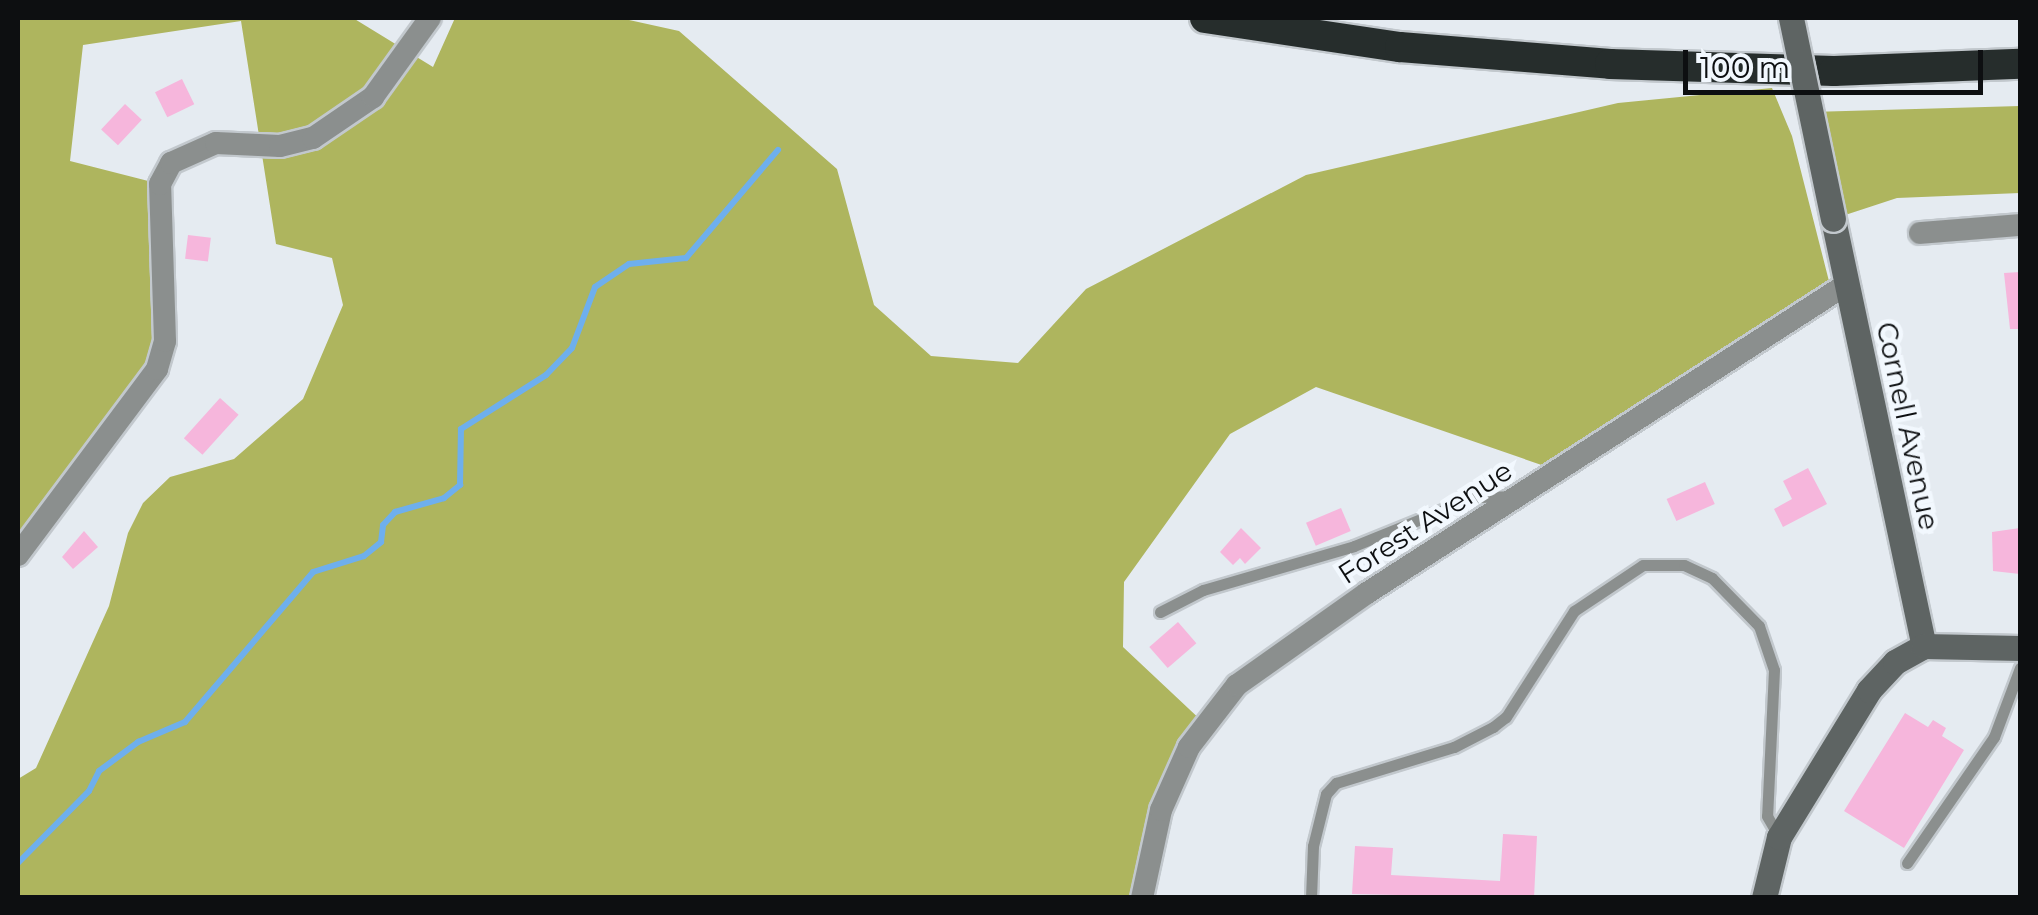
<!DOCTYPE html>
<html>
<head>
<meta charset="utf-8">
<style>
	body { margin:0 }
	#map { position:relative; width:2038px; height:915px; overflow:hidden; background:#e5ebf1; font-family:Montserrat,sans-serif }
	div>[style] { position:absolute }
	.forest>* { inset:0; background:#aeb55e }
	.stream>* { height:6px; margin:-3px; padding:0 3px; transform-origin:3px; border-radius:3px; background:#6eafed }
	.building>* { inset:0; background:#f6b6dc; transform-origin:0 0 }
	.roads { filter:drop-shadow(2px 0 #c2c8cd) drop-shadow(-2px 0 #c2c8cd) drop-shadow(0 2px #c2c8cd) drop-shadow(0 -2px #c2c8cd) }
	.lane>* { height:11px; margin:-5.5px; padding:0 5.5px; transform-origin:5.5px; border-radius:5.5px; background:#8b8f8e }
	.street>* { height:22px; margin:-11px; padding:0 11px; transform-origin:11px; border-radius:11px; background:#8b8f8e }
	.secondary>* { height:25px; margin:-12.5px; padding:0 12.5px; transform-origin:12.5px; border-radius:12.5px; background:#5e6463 }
	.highway>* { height:30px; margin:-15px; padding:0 15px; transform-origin:15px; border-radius:15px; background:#262d2c }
	.bridges { filter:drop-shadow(2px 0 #c2c8cd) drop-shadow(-2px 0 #c2c8cd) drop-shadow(0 2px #c2c8cd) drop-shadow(0 -2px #c2c8cd) }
	.secondary-bridge>* { height:25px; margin:-12.5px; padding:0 12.5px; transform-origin:12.5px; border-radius:12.5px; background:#5e6463 }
	span { translate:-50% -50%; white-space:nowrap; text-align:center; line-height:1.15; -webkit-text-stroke:9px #f2f8fe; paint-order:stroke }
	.street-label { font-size:28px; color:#0d0f11 }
	.frame { position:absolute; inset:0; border:20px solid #0d0f11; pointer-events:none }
	.scale { position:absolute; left:1683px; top:50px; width:300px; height:45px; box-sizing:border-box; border:5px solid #0d0f11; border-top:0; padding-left:12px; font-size:30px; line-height:35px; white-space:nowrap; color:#0d0f11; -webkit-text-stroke:8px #f2f8fe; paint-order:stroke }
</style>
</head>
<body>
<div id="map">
	<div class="forest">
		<i style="clip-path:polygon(18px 18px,353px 18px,433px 67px,455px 18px,620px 18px,679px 31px,837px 169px,874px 305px,931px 356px,1018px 363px,1086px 289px,1306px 175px,1618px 103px,1772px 88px,1792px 136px,1832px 293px,1559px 471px,1316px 387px,1230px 434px,1124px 582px,1123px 647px,1205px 724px,1189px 747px,1142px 897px,18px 897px,18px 779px,36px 768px,109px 606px,128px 533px,143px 503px,170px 477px,234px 459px,303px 399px,343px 305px,332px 258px,276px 244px,241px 21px,83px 45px,70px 161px,160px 184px,165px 341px,18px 555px)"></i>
		<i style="clip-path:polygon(2020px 106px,2020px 193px,1897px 198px,1833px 219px,1811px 112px)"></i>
	</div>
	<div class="stream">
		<i style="left:18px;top:863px;width:101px;rotate:-45.4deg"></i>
		<i style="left:89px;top:791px;width:22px;rotate:-63deg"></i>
		<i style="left:99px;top:771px;width:49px;rotate:-36.6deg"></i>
		<i style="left:138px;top:742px;width:51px;rotate:-23.1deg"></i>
		<i style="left:185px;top:722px;width:197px;rotate:-49.5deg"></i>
		<i style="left:313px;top:572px;width:53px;rotate:-17.4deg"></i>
		<i style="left:364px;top:556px;width:22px;rotate:-39deg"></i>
		<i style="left:381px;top:542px;width:17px;rotate:-83deg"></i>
		<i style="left:383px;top:525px;width:18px;rotate:-47deg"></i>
		<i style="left:395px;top:512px;width:51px;rotate:-15.9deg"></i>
		<i style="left:444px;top:498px;width:21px;rotate:-39deg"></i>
		<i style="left:460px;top:485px;width:56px;rotate:-89deg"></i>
		<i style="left:461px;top:429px;width:101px;rotate:-32.4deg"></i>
		<i style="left:546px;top:375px;width:37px;rotate:-46deg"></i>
		<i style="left:572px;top:348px;width:65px;rotate:-69.3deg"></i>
		<i style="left:595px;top:287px;width:41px;rotate:-34.1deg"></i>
		<i style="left:629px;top:264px;width:57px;rotate:-6deg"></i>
		<i style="left:686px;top:258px;width:142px;rotate:-49.6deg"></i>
	</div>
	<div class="building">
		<i style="left:182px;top:79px;width:28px;height:30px;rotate:64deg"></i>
		<i style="left:125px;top:104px;width:23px;height:35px;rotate:43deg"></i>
		<i style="left:188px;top:235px;width:23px;height:24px;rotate:7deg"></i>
		<i style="clip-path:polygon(2020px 272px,2020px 329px,2010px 329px,2004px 273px)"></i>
		<i style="left:220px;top:398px;width:25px;height:54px;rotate:42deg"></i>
		<i style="clip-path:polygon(1808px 468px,1827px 504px,1783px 527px,1774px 509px,1792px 499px,1783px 481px)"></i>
		<i style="left:1705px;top:482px;width:24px;height:42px;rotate:66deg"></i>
		<i style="left:1341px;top:508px;width:25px;height:38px;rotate:67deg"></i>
		<i style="clip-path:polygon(1241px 528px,1261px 548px,1245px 564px,1240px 558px,1233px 565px,1220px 552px)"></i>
		<i style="clip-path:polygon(2020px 528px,2020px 574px,1993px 571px,1992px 532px)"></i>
		<i style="clip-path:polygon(84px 531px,98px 547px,73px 569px,62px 557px)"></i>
		<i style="left:1178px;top:622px;width:28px;height:38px;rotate:49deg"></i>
		<i style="clip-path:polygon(1905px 713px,1928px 727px,1933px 720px,1946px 728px,1942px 736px,1964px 750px,1904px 848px,1844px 811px)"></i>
		<i style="clip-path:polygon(1503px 834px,1537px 836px,1534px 898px,1352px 894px,1355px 846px,1393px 848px,1391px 875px,1500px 881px)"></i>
	</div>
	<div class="roads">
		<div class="lane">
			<i style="left:1160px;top:612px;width:48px;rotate:-27.1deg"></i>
			<i style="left:1203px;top:590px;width:157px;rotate:-16.2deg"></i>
			<i style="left:1354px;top:546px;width:131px;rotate:-22deg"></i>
			<i style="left:1475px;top:497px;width:39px;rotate:-1deg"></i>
			<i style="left:1907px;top:863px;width:153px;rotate:-55.4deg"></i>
			<i style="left:1994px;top:737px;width:74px;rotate:-69.4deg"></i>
			<i style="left:1311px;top:898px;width:52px;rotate:-87.8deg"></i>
			<i style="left:1313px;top:846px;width:54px;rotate:-76deg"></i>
			<i style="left:1326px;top:794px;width:15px;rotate:-48deg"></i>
			<i style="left:1336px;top:783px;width:123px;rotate:-17deg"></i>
			<i style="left:1454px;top:747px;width:44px;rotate:-27.1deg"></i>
			<i style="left:1493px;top:727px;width:16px;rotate:-38deg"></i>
			<i style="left:1506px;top:717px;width:126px;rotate:-57.3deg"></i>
			<i style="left:1574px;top:611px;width:83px;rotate:-33.7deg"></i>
			<i style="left:1643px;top:565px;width:41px"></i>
			<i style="left:1684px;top:565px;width:31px;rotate:25deg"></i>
			<i style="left:1712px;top:578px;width:67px;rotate:45.6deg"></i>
			<i style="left:1759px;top:626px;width:46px;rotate:71.2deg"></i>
			<i style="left:1774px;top:670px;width:146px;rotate:92.7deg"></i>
			<i style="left:1767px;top:816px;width:24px;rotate:60deg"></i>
		</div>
		<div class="street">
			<i style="left:1920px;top:233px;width:100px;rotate:-4.6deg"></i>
			<i style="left:18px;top:555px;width:232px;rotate:-53.2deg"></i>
			<i style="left:157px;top:369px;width:29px;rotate:-74deg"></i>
			<i style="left:165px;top:341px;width:157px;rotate:-91.8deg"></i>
			<i style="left:160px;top:184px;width:24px;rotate:-62deg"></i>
			<i style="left:171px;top:163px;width:49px;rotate:-24deg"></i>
			<i style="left:216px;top:143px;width:64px;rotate:2.7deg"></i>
			<i style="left:280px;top:146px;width:34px;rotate:-14deg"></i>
			<i style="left:313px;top:138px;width:73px;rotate:-34.3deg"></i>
			<i style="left:373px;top:97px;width:97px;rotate:-54.2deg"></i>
			<i style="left:1142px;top:898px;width:90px;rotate:-77.8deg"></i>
			<i style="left:1161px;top:810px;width:69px;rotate:-66deg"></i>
			<i style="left:1189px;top:747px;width:78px;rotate:-52.3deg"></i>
			<i style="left:1237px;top:685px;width:159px;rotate:-35.3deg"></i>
			<i style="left:1367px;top:593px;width:571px;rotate:-32.77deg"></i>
		</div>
		<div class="secondary">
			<i style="left:1833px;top:219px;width:437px;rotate:78deg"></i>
			<i style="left:1764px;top:898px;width:63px;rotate:-76.2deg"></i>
			<i style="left:1779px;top:837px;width:172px;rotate:-58.5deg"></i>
			<i style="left:1869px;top:690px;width:38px;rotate:-47deg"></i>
			<i style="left:1895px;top:662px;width:33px;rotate:-29deg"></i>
			<i style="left:1924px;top:646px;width:96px;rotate:1.2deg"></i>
		</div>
		<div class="highway">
			<i style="left:1205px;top:18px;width:197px;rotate:8.5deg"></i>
			<i style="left:1400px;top:47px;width:211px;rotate:4.6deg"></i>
			<i style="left:1610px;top:64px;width:224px;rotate:1.8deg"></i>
			<i style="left:1834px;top:71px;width:186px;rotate:-2.2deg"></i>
		</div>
	</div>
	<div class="bridges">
		<div class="secondary-bridge">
			<i style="left:1791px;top:18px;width:205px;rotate:78.2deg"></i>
		</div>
	</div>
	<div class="street-label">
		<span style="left:1908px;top:426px;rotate:78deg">Cornell Avenue</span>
		<span style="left:1425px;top:522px;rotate:-33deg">Forest Avenue</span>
	</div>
	<div class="frame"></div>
	<div class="scale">100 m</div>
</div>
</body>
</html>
